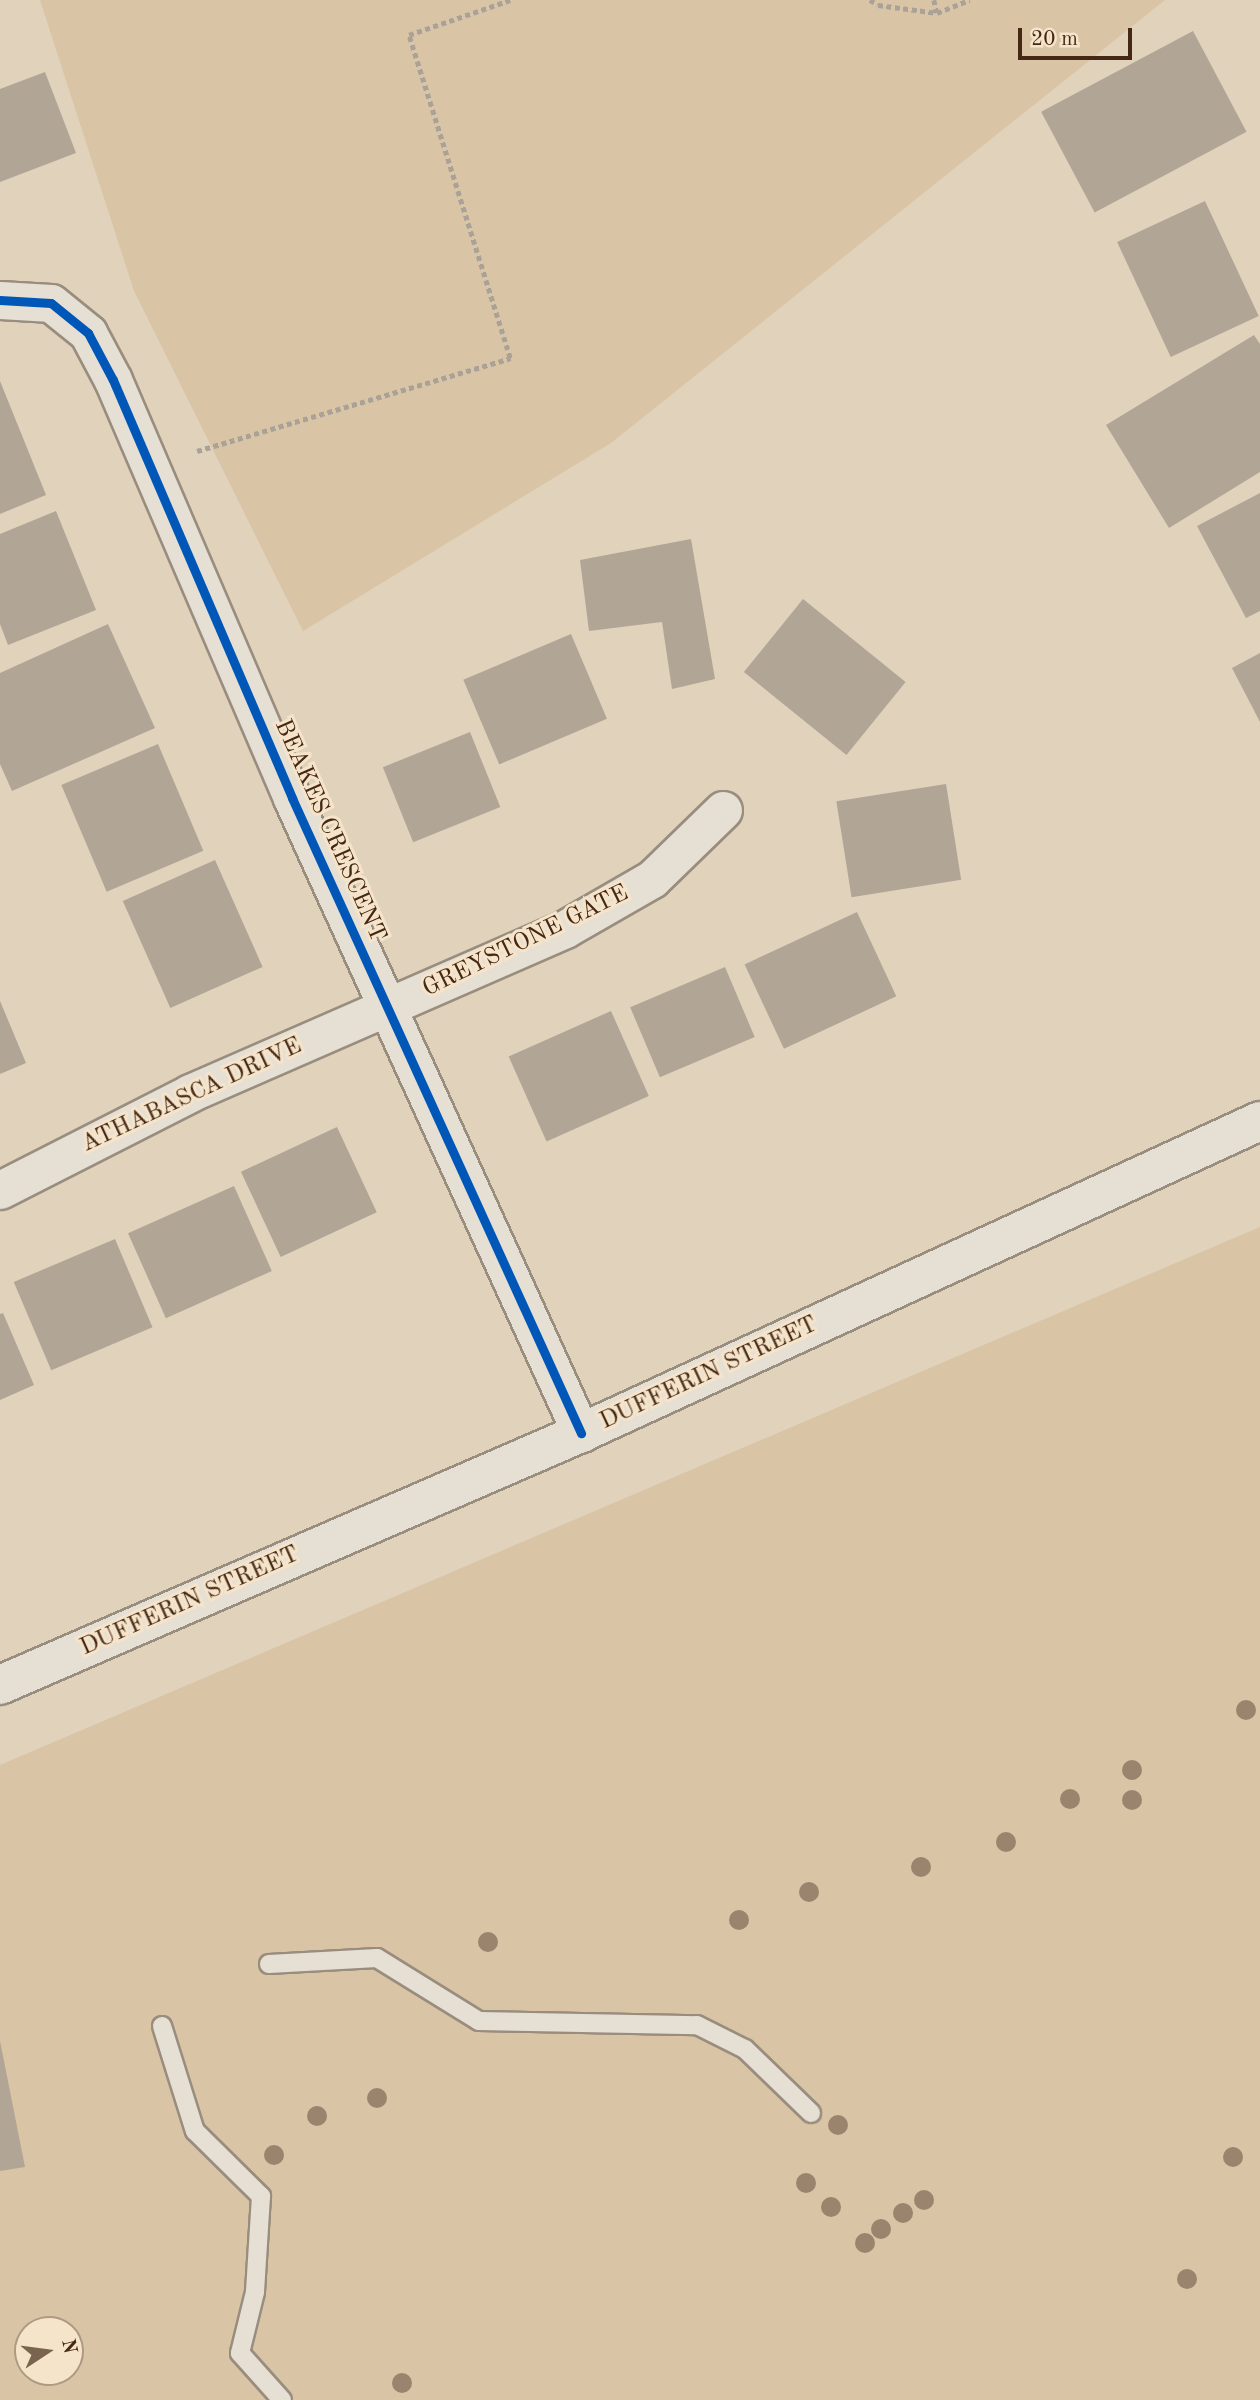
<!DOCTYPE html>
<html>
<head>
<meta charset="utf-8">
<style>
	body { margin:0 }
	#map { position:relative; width:1260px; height:2400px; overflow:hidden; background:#e1d2bc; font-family:"Old Standard TT",serif }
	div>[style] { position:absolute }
	.green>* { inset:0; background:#d9c4a5 }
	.building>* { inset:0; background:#b1a596; transform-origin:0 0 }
	.path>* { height:4.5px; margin-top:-2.25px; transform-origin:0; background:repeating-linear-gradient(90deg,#aaa197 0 5px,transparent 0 8.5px) }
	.roads { filter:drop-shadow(2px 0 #998d7e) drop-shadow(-2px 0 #998d7e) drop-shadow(0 2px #998d7e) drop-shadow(0 -2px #998d7e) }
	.service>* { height:18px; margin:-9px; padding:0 9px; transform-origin:9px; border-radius:9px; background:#e6dfd4 }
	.minor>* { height:37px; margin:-18.5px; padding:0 18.5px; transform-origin:18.5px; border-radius:18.5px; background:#e6dfd4 }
	.secondary>* { height:38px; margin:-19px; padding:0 19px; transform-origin:19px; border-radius:19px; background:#e6dfd4 }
	.cycleway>* { height:9px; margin:-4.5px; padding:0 4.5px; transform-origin:4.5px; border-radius:4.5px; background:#0057b8 }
	.trees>* { width:20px; height:20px; margin:-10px; border-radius:50%; background:#9b846e }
	span { translate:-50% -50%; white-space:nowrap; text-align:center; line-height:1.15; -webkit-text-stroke:6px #f5e4ca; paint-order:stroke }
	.street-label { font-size:24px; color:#442815 }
	.north { position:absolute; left:14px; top:2316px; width:70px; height:70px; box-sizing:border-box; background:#f5e4ca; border:2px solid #ae9982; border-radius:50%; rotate:77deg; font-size:19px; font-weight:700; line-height:28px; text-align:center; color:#442815 }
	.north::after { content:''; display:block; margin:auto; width:24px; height:32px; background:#7b644f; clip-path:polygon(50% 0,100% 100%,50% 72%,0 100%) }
	.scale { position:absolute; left:1018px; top:28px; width:114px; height:32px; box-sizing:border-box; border:4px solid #442815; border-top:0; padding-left:9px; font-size:21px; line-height:24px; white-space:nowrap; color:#442815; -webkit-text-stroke:5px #f5e4ca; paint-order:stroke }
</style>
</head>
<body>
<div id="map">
	<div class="green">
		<i style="clip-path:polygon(40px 0,1165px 0,611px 443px,303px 631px,134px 291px)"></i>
		<i style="clip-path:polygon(evenodd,1260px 1227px,1260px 2400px,0 2400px,0 1765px,1260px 1227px,28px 2330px,70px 2330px,70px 2372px,28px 2372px,28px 2330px)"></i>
	</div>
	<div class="building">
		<i style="left:1193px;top:31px;width:114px;height:172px;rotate:62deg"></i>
		<i style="clip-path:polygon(45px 72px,76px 153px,0 182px,0 89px)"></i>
		<i style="left:1205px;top:201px;width:127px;height:97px;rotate:65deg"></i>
		<i style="clip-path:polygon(1254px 335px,1260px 344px,1260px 472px,1169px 528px,1106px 425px)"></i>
		<i style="clip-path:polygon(0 381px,46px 495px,0 514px)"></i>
		<i style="clip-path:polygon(1260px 493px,1260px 611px,1246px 618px,1197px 526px)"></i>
		<i style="clip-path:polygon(56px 511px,96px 610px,8px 645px,0 624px,0 534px)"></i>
		<i style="clip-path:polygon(691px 539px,715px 679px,672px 689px,662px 622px,589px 631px,580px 560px)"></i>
		<i style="left:803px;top:599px;width:132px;height:94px;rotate:39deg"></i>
		<i style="clip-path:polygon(108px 624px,155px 728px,12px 791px,0 764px,0 673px)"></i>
		<i style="left:571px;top:634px;width:92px;height:117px;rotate:67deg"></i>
		<i style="clip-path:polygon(1260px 653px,1260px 722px,1232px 668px)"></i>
		<i style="left:470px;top:732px;width:81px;height:94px;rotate:68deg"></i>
		<i style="left:158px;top:744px;width:116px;height:105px;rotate:67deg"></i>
		<i style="left:946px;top:784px;width:97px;height:111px;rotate:81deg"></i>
		<i style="left:215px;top:860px;width:117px;height:101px;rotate:66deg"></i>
		<i style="left:857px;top:912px;width:93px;height:124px;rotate:65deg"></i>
		<i style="left:725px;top:967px;width:76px;height:103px;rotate:67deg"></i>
		<i style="clip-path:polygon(0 1001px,26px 1063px,0 1074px)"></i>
		<i style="left:611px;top:1011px;width:93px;height:112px;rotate:66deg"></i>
		<i style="left:337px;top:1127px;width:94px;height:106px;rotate:65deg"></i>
		<i style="left:234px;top:1186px;width:93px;height:116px;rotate:66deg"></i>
		<i style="left:115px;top:1239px;width:96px;height:110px;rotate:67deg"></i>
		<i style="clip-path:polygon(3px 1313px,34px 1385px,0 1400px,0 1314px)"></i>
		<i style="clip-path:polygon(0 2041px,25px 2167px,0 2171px)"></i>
	</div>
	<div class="path">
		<i style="left:870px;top:0;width:9px;rotate:32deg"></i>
		<i style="left:878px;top:5px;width:60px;rotate:7.7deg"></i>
		<i style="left:937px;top:13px;width:35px;rotate:-22deg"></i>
		<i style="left:934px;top:0;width:13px;rotate:77deg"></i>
		<i style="left:197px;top:451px;width:327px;rotate:-16.5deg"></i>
		<i style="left:510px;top:358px;width:338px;rotate:-107.4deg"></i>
		<i style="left:409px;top:35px;width:107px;rotate:-19.1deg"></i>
	</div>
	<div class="roads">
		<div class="service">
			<i style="left:269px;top:1964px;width:108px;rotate:-3.2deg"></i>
			<i style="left:377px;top:1958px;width:120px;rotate:31.7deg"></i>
			<i style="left:479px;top:2021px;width:218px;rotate:1.1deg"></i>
			<i style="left:697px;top:2025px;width:54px;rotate:26.6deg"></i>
			<i style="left:745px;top:2049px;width:92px;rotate:44.1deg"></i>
			<i style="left:162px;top:2026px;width:110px;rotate:72.6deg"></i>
			<i style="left:195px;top:2131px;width:93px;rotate:44.6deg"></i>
			<i style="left:261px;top:2196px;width:96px;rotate:93.6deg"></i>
			<i style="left:255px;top:2292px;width:63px;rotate:103.8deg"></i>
			<i style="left:240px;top:2353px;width:63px;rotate:48.2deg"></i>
		</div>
		<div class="minor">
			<i style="left:0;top:300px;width:51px;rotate:3.4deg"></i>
			<i style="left:51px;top:303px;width:48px;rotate:39deg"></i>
			<i style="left:88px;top:333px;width:53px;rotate:62deg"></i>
			<i style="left:113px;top:380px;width:455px;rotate:66.8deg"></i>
			<i style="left:292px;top:798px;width:698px;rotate:65.53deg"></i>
			<i style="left:0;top:1190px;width:213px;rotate:-27deg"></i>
			<i style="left:190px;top:1093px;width:409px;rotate:-23.6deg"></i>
			<i style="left:565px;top:929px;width:100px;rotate:-29.9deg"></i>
			<i style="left:652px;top:879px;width:99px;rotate:-44.2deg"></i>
		</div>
		<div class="secondary">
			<i style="left:0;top:1685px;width:633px;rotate:-23.45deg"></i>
			<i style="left:581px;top:1433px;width:747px;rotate:-24.68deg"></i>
		</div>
	</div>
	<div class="cycleway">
		<i style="left:0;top:300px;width:51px;rotate:3.4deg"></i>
		<i style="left:51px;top:303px;width:48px;rotate:39deg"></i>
		<i style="left:88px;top:333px;width:53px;rotate:62deg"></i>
		<i style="left:113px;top:380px;width:455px;rotate:66.8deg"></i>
		<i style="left:292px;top:798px;width:698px;rotate:65.53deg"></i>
	</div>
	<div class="trees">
		<i style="left:1246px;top:1710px"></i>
		<i style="left:1132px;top:1770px"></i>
		<i style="left:1070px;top:1799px"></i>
		<i style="left:1132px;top:1800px"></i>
		<i style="left:1006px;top:1842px"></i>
		<i style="left:921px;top:1867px"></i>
		<i style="left:809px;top:1892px"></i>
		<i style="left:739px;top:1920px"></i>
		<i style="left:488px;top:1942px"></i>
		<i style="left:377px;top:2098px"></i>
		<i style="left:317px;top:2116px"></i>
		<i style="left:838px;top:2125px"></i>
		<i style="left:274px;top:2155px"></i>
		<i style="left:1233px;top:2157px"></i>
		<i style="left:806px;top:2183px"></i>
		<i style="left:924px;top:2200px"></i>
		<i style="left:831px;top:2207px"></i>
		<i style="left:903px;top:2213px"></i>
		<i style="left:881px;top:2229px"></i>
		<i style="left:865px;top:2243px"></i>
		<i style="left:1187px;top:2279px"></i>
		<i style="left:402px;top:2383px"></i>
	</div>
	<div class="street-label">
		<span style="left:329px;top:831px;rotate:66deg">BEAKES CRESCENT</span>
		<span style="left:526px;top:942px;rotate:-26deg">GREYSTONE GATE</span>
		<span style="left:192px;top:1096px;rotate:-25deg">ATHABASCA DRIVE</span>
		<span style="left:709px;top:1374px;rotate:-25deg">DUFFERIN STREET</span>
		<span style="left:190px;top:1602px;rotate:-24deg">DUFFERIN STREET</span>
	</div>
	<div class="north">N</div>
	<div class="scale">20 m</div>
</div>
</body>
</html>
